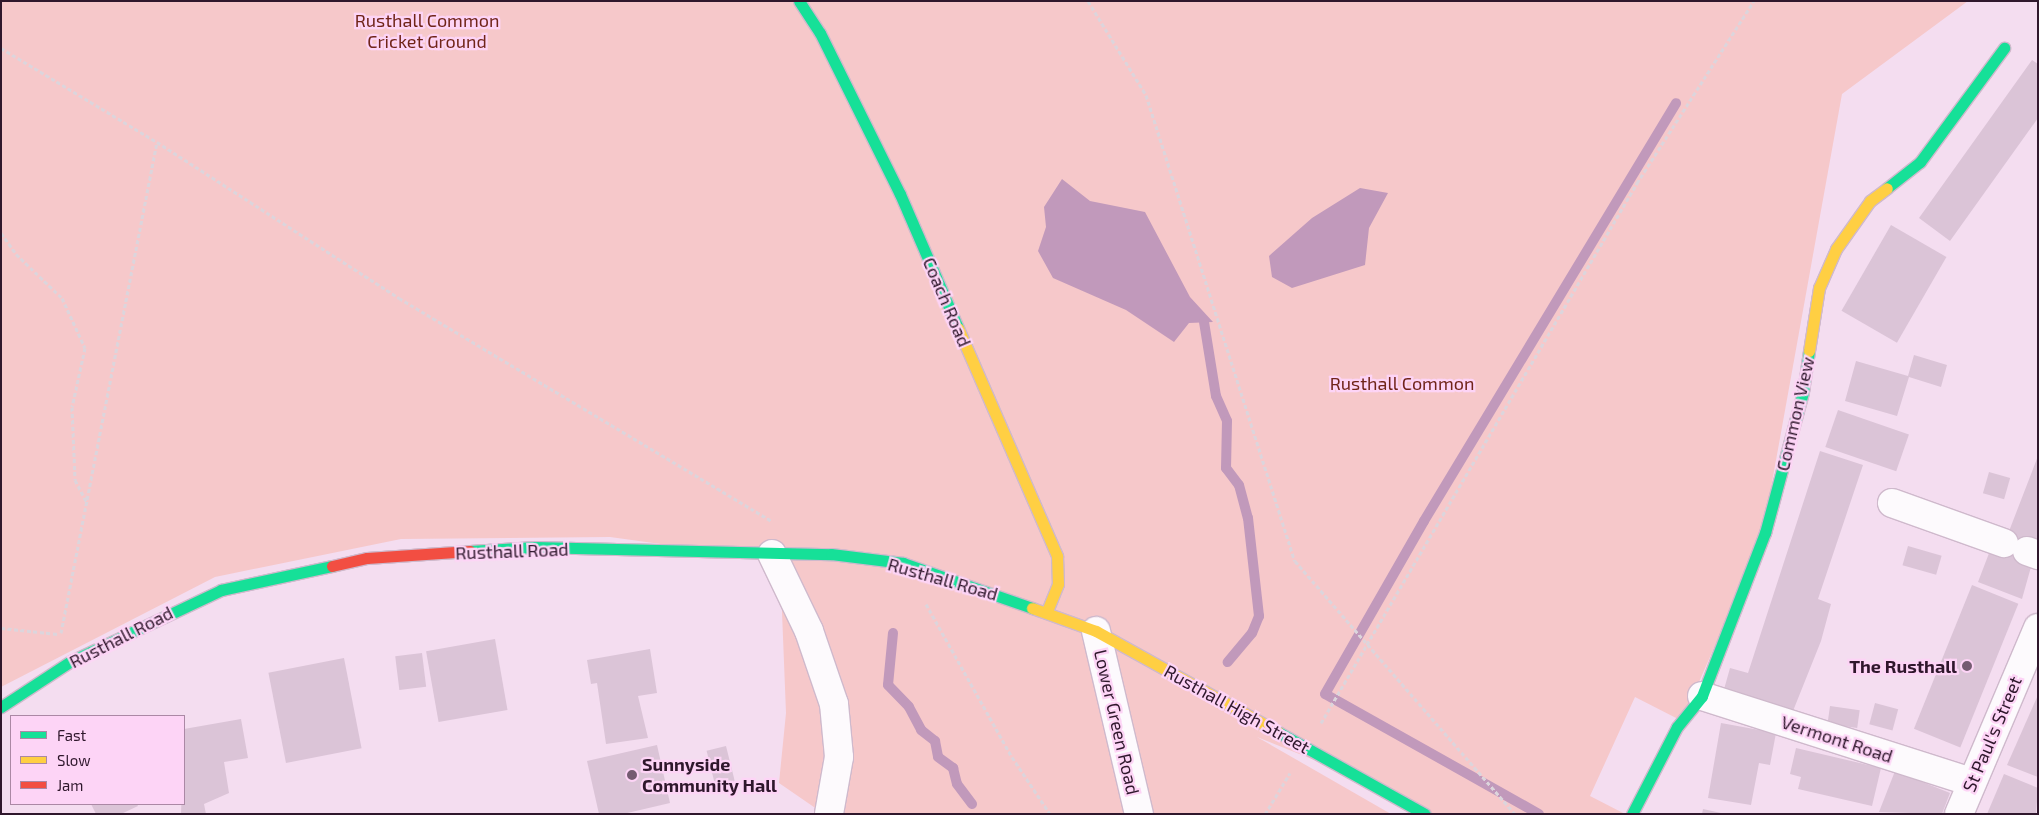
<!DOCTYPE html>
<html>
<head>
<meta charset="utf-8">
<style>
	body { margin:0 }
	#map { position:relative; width:2039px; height:815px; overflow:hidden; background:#f4ddf0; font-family:"Exo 2",sans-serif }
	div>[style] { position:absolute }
	.green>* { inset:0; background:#f6c8ca }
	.water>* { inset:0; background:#c199bb }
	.stream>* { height:10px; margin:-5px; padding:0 5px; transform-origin:5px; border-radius:5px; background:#c199bb }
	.building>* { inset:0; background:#dbc4d7; transform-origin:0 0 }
	.path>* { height:3px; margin-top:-1.5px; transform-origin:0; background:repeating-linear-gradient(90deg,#dcd5dc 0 4px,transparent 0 6.5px) }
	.roads { filter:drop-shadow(1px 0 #cfb9cc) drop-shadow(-1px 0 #cfb9cc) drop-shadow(0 1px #cfb9cc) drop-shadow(0 -1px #cfb9cc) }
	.street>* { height:28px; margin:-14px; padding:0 14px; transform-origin:14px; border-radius:14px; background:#fdfafd }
	.fast>* { height:11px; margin:-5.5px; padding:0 5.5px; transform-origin:5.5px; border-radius:5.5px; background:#16e098 }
	.slow>* { height:11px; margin:-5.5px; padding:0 5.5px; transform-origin:5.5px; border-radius:5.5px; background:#ffcf43 }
	.jam>* { height:11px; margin:-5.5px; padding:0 5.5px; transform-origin:5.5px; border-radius:5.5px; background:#f24e42 }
	.dots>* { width:14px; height:14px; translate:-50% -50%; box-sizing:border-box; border:2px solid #fdd4f6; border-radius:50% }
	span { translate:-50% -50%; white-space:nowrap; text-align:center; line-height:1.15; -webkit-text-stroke:4.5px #fdd4f6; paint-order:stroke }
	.park-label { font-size:18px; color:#702418 }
	.street-label { font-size:18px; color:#2f172c }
	.poi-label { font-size:18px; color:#2f172c; font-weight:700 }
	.right { translate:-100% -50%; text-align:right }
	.left { translate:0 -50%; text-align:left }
	.frame { position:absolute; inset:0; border:2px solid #2f172c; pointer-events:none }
	.legend { position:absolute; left:10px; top:715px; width:175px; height:90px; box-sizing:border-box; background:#fdd4f6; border:1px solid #ab88a5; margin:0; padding:6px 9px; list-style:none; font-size:15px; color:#2f172c }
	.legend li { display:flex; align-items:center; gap:10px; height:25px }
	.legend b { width:25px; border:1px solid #ab88a5 }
</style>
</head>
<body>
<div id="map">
	<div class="green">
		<i style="clip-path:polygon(1px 1px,1968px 1px,1842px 94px,1762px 538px,1682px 721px,1635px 697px,1590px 796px,1625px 814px,1427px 814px,1374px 784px,1257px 737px,1391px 814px,824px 814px,779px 783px,786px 713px,781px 587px,769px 559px,610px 537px,401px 539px,215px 577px,1px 687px)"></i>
	</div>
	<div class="water">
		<i style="clip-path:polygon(1062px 179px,1090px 201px,1145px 212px,1190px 297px,1213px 322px,1189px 323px,1174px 342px,1126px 310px,1053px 278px,1038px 251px,1046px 227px,1044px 207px)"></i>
		<i style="clip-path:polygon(1360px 188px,1388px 193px,1369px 228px,1365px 265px,1292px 288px,1272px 277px,1269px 256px,1312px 218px)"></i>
	</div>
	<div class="stream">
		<i style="left:1204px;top:322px;width:75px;rotate:80.8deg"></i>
		<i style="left:1216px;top:396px;width:27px;rotate:66deg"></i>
		<i style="left:1227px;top:421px;width:47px;rotate:91.2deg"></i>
		<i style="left:1226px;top:468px;width:21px;rotate:53deg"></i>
		<i style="left:1239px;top:485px;width:34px;rotate:75deg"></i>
		<i style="left:1248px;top:518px;width:99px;rotate:83.6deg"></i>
		<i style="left:1259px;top:616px;width:18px;rotate:112deg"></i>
		<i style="left:1252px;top:633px;width:38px;rotate:130deg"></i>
		<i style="left:893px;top:633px;width:52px;rotate:95.5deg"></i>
		<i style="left:888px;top:685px;width:30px;rotate:46deg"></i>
		<i style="left:909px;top:707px;width:26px;rotate:62deg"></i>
		<i style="left:921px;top:730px;width:18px;rotate:38deg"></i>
		<i style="left:935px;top:741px;width:16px;rotate:79deg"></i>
		<i style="left:938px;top:757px;width:19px;rotate:36deg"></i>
		<i style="left:953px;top:768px;width:16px;rotate:76deg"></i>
		<i style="left:957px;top:784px;width:25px;rotate:53deg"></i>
		<i style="left:1539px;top:814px;width:245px;rotate:-150.7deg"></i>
		<i style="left:1325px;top:694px;width:199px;rotate:-60.2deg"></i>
		<i style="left:1424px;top:521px;width:488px;rotate:-58.9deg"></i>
	</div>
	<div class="building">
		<i style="clip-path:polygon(2032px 60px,2038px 64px,2038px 118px,1950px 241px,1919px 218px)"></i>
		<i style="left:1891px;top:225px;width:64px;height:99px;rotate:30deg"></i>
		<i style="clip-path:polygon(1914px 355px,1947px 365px,1941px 387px,1909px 377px,1897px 416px,1845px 401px,1856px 361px,1908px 376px)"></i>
		<i style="left:1838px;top:410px;width:75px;height:39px;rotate:19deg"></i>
		<i style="clip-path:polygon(1820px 451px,1863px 465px,1818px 599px,1831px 604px,1821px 641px,1793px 711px,1723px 693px,1730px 668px,1748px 673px)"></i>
		<i style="clip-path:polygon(2038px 456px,2038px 542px,2022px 599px,1978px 582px,1991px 548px,2001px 552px)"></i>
		<i style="left:1989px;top:472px;width:22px;height:22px;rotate:16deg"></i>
		<i style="left:1908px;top:546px;width:35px;height:20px;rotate:16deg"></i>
		<i style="left:1972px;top:585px;width:50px;height:155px;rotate:22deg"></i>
		<i style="left:495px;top:639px;width:72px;height:70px;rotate:80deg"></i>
		<i style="clip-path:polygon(650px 649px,657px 693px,638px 696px,648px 738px,606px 744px,597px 683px,591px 684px,587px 660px)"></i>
		<i style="left:422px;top:653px;width:34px;height:27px;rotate:83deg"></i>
		<i style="left:344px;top:658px;width:92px;height:77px;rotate:79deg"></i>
		<i style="clip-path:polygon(2038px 695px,2038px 777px,2007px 765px)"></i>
		<i style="left:1875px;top:703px;width:24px;height:22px;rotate:15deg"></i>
		<i style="left:1830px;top:706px;width:30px;height:18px;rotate:8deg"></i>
		<i style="clip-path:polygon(241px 719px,248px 758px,224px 762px,229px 793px,204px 804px,206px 814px,181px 814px,184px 729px)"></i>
		<i style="clip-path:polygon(1721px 723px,1776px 733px,1770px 765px,1759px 763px,1751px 805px,1708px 798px)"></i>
		<i style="clip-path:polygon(657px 745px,670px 803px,623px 814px,599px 814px,587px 761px)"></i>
		<i style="left:726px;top:746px;width:44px;height:20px;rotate:76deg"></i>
		<i style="clip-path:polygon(1796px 748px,1881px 768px,1872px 806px,1798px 789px,1801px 777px,1790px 774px)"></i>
		<i style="clip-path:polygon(1895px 771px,1950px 793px,1942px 814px,1879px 812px)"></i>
		<i style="clip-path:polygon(2004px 774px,2038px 788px,2036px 814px,1987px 814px)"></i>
		<i style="clip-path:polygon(91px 804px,137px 804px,138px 806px,121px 814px,96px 814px)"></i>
		<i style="clip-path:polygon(1703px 809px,1721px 813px,1721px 814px,1702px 814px)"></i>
	</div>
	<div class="path">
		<i style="left:1088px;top:1px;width:110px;rotate:58.3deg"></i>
		<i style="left:1146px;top:95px;width:489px;rotate:72.3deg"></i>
		<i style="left:1295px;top:561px;width:335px;rotate:49deg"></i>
		<i style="left:1px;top:48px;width:182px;rotate:31.1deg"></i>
		<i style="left:157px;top:142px;width:288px;rotate:32.8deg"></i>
		<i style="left:399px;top:298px;width:434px;rotate:30.9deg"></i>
		<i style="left:1px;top:233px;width:26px;rotate:54deg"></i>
		<i style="left:16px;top:254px;width:64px;rotate:43.7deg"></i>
		<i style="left:62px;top:298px;width:55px;rotate:65.3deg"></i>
		<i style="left:85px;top:348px;width:60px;rotate:102.4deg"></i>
		<i style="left:72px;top:407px;width:73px;rotate:87.6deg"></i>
		<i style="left:75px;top:480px;width:24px;rotate:62deg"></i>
		<i style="left:926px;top:604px;width:176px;rotate:60.7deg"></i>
		<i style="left:1012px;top:757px;width:69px;rotate:56.3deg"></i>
		<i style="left:1px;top:628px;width:57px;rotate:6deg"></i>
		<i style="left:61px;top:633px;width:500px;rotate:-78.94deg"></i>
		<i style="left:1321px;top:723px;width:626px;rotate:-59.66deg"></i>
		<i style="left:1637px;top:183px;width:216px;rotate:-57.3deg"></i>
		<i style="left:1265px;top:814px;width:48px;rotate:-58.6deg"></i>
	</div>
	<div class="roads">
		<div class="street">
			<i style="left:1892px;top:503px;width:119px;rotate:19.7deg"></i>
			<i style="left:2027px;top:551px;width:12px;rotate:20deg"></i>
			<i style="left:772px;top:554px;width:85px;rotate:64.3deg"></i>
			<i style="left:809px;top:631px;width:77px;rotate:71.1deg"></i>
			<i style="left:834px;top:704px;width:53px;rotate:84.6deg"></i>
			<i style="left:839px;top:757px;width:58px;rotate:100deg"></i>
			<i style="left:1096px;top:631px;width:188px;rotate:76.8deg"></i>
			<i style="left:1702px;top:696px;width:282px;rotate:17.7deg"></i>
			<i style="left:1959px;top:814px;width:202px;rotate:-67deg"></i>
		</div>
		<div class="fast">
			<i style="left:799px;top:1px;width:38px;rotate:57deg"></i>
			<i style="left:820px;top:33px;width:180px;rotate:63.6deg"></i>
			<i style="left:900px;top:194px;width:146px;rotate:66.6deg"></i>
			<i style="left:1887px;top:188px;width:42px;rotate:-38.2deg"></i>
			<i style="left:1920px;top:162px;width:142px;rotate:-53.6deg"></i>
			<i style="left:470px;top:551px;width:65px;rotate:-3.5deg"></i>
			<i style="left:535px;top:547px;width:296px;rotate:1.4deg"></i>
			<i style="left:831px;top:554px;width:73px;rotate:7.1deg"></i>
			<i style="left:903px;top:563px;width:137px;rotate:19.2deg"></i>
			<i style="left:1px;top:707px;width:84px;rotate:-33.3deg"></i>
			<i style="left:71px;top:661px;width:166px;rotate:-25.3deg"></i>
			<i style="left:221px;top:590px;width:114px;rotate:-12.2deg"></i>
			<i style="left:1278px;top:732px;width:168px;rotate:29.2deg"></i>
			<i style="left:1632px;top:814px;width:98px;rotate:-62.7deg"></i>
			<i style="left:1677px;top:727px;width:40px;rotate:-51deg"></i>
			<i style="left:1702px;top:696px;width:175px;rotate:-68.9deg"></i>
			<i style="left:1765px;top:533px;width:146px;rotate:-74.9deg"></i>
			<i style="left:1803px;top:392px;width:41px;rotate:-81.7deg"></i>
		</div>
		<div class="slow">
			<i style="left:958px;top:328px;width:249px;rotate:66.5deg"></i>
			<i style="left:1057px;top:556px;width:28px;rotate:88deg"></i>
			<i style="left:1058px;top:584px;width:29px;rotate:112deg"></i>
			<i style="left:1809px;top:351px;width:64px;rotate:-81deg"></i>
			<i style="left:1819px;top:288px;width:43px;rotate:-66.4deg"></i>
			<i style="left:1836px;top:249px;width:59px;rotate:-54.7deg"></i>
			<i style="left:1870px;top:201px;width:21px;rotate:-37deg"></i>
			<i style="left:1032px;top:608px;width:68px;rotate:19.8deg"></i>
			<i style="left:1096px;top:631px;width:208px;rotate:29deg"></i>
		</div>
		<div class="jam">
			<i style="left:332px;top:566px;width:36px;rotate:-13deg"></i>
			<i style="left:367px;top:558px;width:103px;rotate:-3.9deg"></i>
		</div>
	</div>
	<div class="dots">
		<i style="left:1967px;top:666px;background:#745c71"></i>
		<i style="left:632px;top:775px;background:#745c71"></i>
	</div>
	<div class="park-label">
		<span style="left:427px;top:31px">Rusthall Common<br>Cricket Ground</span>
		<span style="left:1402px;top:383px">Rusthall Common</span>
	</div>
	<div class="street-label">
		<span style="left:947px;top:302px;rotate:67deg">Coach Road</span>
		<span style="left:1795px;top:414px;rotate:-77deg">Common View</span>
		<span style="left:512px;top:551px;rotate:-2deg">Rusthall Road</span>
		<span style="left:943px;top:579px;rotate:16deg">Rusthall Road</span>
		<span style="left:121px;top:637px;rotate:-27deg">Rusthall Road</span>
		<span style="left:1237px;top:709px;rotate:29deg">Rusthall High Street</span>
		<span style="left:1117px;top:722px;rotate:77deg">Lower Green Road</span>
		<span style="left:1992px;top:734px;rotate:-67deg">St Paul's Street</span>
		<span style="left:1837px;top:739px;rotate:18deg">Vermont Road</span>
	</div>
	<div class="poi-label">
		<span class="right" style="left:1957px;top:666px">The Rusthall</span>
		<span class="left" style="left:642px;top:775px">Sunnyside<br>Community Hall</span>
	</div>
	<div class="frame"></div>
	<ul class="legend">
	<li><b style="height:6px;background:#16e098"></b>Fast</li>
	<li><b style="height:6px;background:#ffcf43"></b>Slow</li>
	<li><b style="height:6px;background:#f24e42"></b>Jam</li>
	</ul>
</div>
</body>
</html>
